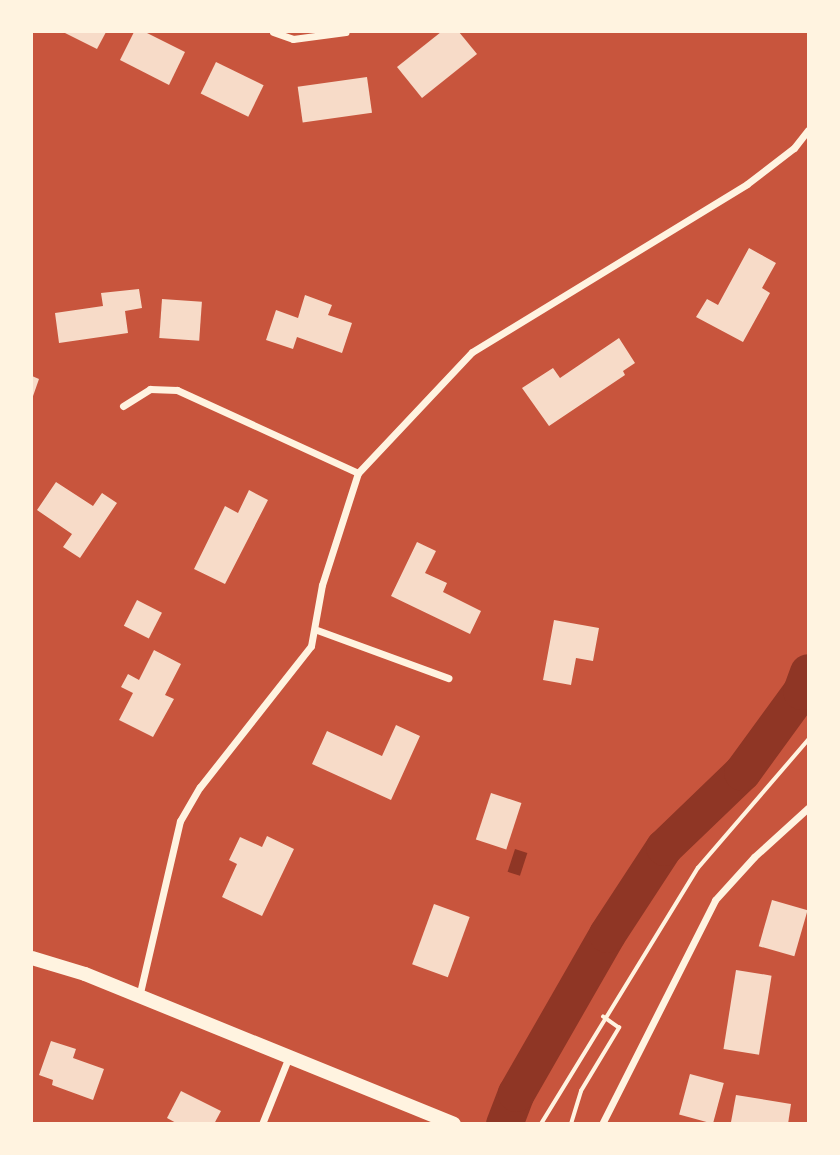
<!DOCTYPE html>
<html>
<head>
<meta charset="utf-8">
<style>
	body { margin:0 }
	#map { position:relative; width:840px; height:1155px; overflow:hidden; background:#c8553d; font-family:Mulish,sans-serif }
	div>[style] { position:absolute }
	.water>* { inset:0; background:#8f3625; transform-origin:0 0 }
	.river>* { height:37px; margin:-18.5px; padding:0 18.5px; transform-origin:18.5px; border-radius:18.5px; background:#8f3625 }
	.building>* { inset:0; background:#f7dbc8; transform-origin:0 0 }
	.path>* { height:3.5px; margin:-1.75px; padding:0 1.75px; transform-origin:1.75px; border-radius:1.75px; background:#fff3e0 }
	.minor>* { height:7px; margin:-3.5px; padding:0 3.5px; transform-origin:3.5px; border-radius:3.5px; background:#fff3e0 }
	.secondary>* { height:14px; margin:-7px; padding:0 7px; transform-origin:7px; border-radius:7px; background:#fff3e0 }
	span { translate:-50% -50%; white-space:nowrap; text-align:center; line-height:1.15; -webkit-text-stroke:6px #fff3e0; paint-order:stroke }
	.frame { position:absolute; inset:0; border:33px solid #fff3e0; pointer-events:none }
</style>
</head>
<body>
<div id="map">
	<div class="water">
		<i style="left:515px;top:849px;width:13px;height:24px;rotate:18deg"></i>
	</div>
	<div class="river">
		<i style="left:504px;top:1124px;width:33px;rotate:-69deg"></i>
		<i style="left:516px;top:1093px;width:183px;rotate:-60.2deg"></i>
		<i style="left:607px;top:934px;width:104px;rotate:-56.8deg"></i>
		<i style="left:664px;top:847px;width:108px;rotate:-43.9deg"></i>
		<i style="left:742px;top:772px;width:100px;rotate:-53.9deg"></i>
		<i style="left:801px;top:691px;width:20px;rotate:-70deg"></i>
	</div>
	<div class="building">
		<i style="clip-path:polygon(63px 32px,106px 32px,97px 49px)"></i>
		<i style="clip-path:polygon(134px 32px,145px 32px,185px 52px,169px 85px,120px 60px)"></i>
		<i style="clip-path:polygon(441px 32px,459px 32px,477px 54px,422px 98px,397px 67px)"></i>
		<i style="left:216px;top:62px;width:53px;height:35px;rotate:26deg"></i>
		<i style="left:367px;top:77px;width:36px;height:70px;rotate:82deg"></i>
		<i style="clip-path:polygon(749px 248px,776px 263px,762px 288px,770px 293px,743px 342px,696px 317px,707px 299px,718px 305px)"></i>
		<i style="clip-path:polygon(139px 289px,142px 308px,125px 311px,128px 333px,59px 343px,55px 313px,103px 306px,101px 293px)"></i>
		<i style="clip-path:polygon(305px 295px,332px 305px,328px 315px,352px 323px,342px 353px,297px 337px,293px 349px,266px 340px,276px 310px,298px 318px)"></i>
		<i style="left:162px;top:299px;width:40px;height:39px;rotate:4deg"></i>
		<i style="clip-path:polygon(619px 338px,635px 363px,623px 371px,625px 375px,549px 426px,522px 388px,553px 368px,560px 378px)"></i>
		<i style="clip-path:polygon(32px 376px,39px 379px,32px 399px)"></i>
		<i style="clip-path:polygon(56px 482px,93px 506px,102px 493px,117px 503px,80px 558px,63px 547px,72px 534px,37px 510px)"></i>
		<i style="clip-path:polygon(249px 490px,268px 500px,225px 584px,194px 569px,225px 506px,238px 513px)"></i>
		<i style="clip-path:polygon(417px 542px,436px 551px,425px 573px,447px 583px,443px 592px,481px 611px,470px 634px,391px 596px)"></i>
		<i style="left:137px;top:600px;width:28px;height:29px;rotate:27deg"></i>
		<i style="clip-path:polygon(554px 620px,599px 628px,593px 661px,576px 658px,571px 685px,543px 680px)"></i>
		<i style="clip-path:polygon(154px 650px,181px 664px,165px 695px,174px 699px,153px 737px,119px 720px,133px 693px,121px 687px,128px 674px,139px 680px)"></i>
		<i style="clip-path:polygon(396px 725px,420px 736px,391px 800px,312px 764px,327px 731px,382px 756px)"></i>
		<i style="left:491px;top:793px;width:32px;height:49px;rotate:18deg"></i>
		<i style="clip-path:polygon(267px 836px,294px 849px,262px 916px,222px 897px,237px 864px,229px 860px,240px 837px,262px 847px)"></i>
		<i style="left:772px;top:900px;width:37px;height:48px;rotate:16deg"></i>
		<i style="left:434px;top:904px;width:38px;height:64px;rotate:20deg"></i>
		<i style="left:736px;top:970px;width:36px;height:80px;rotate:9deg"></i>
		<i style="clip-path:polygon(51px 1041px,76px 1049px,73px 1058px,104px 1069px,93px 1100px,52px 1085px,53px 1080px,39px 1075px)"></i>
		<i style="left:690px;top:1074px;width:35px;height:42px;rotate:15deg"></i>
		<i style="clip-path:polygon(181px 1091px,221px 1111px,214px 1124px,178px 1124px,167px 1118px)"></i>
		<i style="clip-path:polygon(736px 1095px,791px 1104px,788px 1124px,731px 1122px)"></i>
	</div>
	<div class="path">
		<i style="left:541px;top:1124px;width:300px;rotate:-58.5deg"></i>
		<i style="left:698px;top:868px;width:169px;rotate:-49.3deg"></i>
		<i style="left:571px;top:1124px;width:34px;rotate:-73deg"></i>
		<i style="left:581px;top:1091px;width:74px;rotate:-58.9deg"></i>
		<i style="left:619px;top:1028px;width:19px;rotate:-145deg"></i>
	</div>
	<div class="minor">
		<i style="left:273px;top:32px;width:21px;rotate:19deg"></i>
		<i style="left:293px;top:39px;width:53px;rotate:-7.5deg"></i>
		<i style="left:123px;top:406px;width:32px;rotate:-32deg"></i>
		<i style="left:150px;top:389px;width:27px;rotate:2deg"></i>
		<i style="left:177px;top:390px;width:199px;rotate:24.6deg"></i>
		<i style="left:317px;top:630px;width:140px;rotate:20.1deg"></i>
		<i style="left:139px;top:997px;width:181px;rotate:-76.9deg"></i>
		<i style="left:180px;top:821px;width:39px;rotate:-60deg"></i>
		<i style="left:200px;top:787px;width:179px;rotate:-51.8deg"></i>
		<i style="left:311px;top:646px;width:62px;rotate:-79.8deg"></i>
		<i style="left:322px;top:585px;width:118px;rotate:-72.2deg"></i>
		<i style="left:358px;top:473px;width:166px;rotate:-46.7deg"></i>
		<i style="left:472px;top:352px;width:322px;rotate:-31.4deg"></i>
		<i style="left:747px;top:184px;width:59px;rotate:-37.5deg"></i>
		<i style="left:794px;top:148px;width:23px;rotate:-52deg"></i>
		<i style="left:262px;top:1124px;width:70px;rotate:-68.2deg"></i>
		<i style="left:602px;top:1124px;width:251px;rotate:-63.2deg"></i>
		<i style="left:715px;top:900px;width:58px;rotate:-47.8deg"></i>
		<i style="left:754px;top:857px;width:73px;rotate:-42.2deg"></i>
	</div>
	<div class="secondary">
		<i style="left:32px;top:958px;width:55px;rotate:16.8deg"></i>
		<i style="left:85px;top:974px;width:398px;rotate:22.1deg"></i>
	</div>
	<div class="frame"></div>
</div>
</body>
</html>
